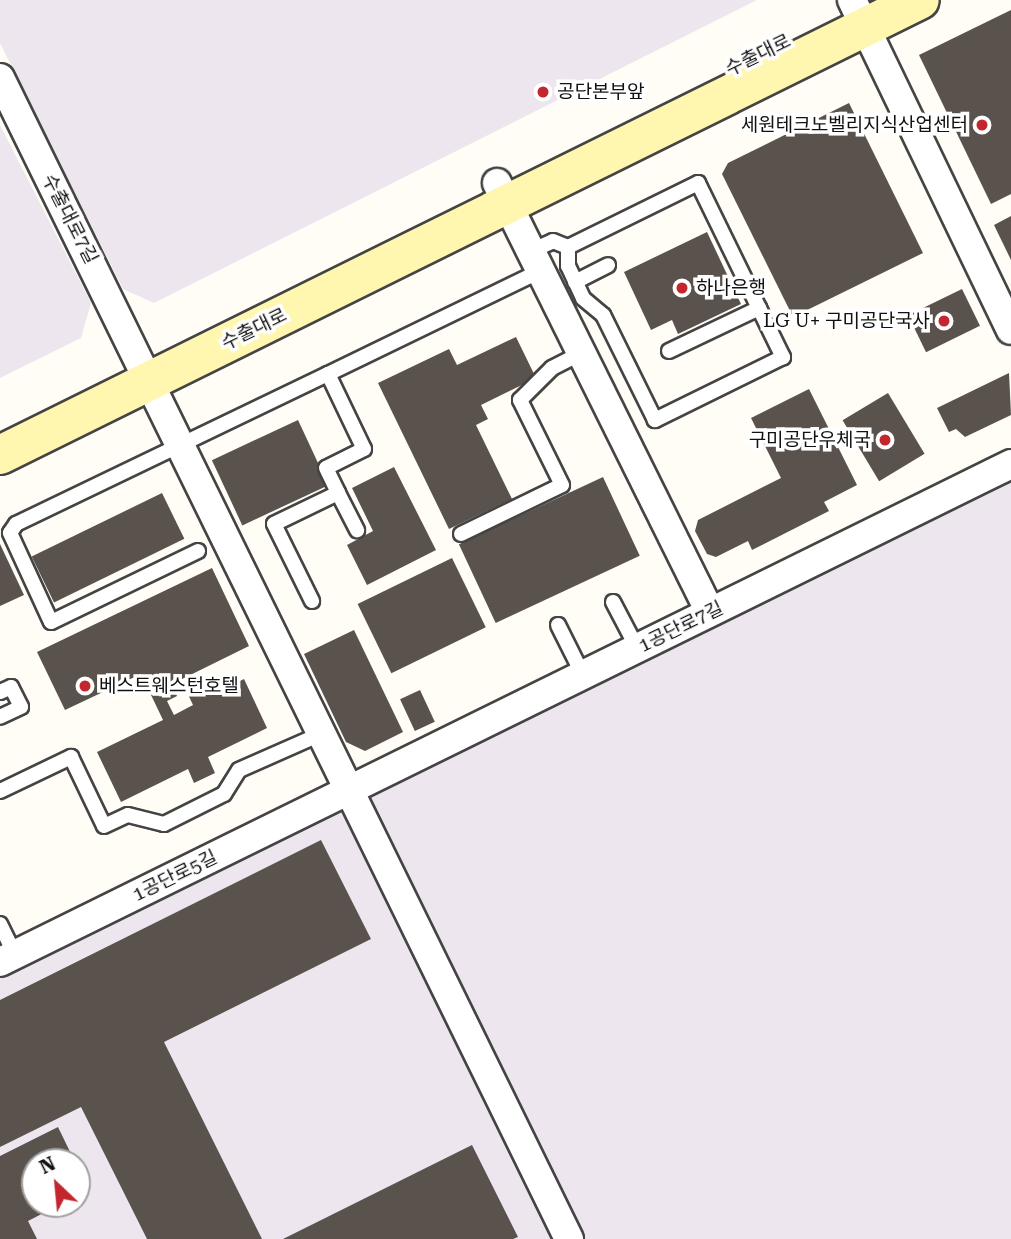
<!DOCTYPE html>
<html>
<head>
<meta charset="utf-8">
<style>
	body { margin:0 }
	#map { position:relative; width:1011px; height:1239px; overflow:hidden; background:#fffdf5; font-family:"Roboto Serif","Noto Sans KR",serif }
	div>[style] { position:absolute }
	.industrial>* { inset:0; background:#eee6ef }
	.building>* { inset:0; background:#5a524d; transform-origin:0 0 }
	.roads { filter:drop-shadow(2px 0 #444) drop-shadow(-2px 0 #444) drop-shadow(0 2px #444) drop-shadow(0 -2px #444) }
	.lane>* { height:14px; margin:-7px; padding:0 7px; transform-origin:7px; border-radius:7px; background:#fff }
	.street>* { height:28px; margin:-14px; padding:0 14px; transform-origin:14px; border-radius:14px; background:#fff }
	.secondary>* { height:38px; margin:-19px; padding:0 19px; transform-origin:19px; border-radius:19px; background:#fff6b0 }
	.dots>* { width:19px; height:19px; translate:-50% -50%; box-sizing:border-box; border:4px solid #fff; border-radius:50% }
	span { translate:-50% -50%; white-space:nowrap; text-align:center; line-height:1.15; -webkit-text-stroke:7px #fff; paint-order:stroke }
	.street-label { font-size:19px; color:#111 }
	.poi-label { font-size:19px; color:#111 }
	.left { translate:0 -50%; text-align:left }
	.right { translate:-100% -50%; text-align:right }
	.north { position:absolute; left:21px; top:1148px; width:70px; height:70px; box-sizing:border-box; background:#fff; border:2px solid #a0a0a0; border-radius:50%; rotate:334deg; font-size:19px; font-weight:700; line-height:28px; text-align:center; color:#111 }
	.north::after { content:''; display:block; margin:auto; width:24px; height:32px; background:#c4262e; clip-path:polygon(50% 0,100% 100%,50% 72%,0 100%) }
</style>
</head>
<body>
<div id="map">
	<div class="industrial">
		<i style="clip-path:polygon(0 0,757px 0,154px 303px,123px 289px,0 43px)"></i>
		<i style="clip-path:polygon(0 125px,91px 303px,81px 338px,0 378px)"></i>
		<i style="clip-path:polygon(evenodd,1011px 464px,1011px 1239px,0 1239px,0 962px,1011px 464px,35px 1162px,77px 1162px,77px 1204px,35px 1204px,35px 1162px)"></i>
	</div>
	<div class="building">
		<i style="clip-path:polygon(1011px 10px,1011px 194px,991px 204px,919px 55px)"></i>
		<i style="clip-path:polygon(849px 103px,923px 253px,793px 317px,722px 174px,728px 163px)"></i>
		<i style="clip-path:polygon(1011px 216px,1011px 260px,994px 225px)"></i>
		<i style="clip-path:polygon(707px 232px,741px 304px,678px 334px,672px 320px,651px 330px,624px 272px)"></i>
		<i style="left:962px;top:289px;width:41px;height:60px;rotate:64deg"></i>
		<i style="clip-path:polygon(516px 337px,536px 378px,481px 405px,488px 419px,476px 425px,512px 499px,449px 529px,378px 383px,449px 349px,457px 365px)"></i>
		<i style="clip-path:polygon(1009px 373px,1011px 415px,965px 437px,956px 429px,949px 432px,937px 408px)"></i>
		<i style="clip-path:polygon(809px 389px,857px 485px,824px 502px,829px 511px,752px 550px,748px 541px,716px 557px,707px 554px,695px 531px,698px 520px,781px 478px,751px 418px)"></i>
		<i style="left:888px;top:393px;width:71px;height:53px;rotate:59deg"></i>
		<i style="left:298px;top:420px;width:72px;height:95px;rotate:65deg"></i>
		<i style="clip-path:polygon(394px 467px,436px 550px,367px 585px,347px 545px,373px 531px,352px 488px)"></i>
		<i style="left:603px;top:477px;width:87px;height:159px;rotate:65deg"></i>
		<i style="left:162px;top:493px;width:51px;height:145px;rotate:64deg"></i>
		<i style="clip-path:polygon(0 544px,24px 595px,0 606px)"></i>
		<i style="left:452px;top:558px;width:77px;height:105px;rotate:64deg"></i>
		<i style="clip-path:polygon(212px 568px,249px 646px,172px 684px,177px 696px,167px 701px,174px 715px,193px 705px,185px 688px,203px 679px,211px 695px,244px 679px,267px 728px,208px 757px,215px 773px,194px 783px,188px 769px,121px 802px,97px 752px,163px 720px,141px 674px,65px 710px,37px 652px)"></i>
		<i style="clip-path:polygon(354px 630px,403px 732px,365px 751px,346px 742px,304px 654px)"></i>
		<i style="left:420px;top:690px;width:35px;height:22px;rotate:65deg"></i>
		<i style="clip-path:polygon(321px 840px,371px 939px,164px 1042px,262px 1239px,147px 1239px,81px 1107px,0 1147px,0 1000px)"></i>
		<i style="clip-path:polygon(58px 1127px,75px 1162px,35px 1162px,35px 1204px,61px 1204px,28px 1221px,37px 1239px,0 1239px,0 1156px)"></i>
		<i style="clip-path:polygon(472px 1145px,518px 1237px,513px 1239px,283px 1239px)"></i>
		<i style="clip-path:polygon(77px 1166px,89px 1190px,77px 1196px)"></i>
	</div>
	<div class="roads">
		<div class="lane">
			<i style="left:531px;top:251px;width:24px;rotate:-24deg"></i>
			<i style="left:553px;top:241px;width:16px;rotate:22deg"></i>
			<i style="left:568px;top:247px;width:145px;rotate:-26.2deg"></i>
			<i style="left:698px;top:183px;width:194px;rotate:64deg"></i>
			<i style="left:783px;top:357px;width:143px;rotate:153.8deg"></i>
			<i style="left:655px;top:420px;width:117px;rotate:-116.3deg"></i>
			<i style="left:603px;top:315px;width:26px;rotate:-140deg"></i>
			<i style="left:583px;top:298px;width:35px;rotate:-115deg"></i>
			<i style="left:568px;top:266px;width:19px;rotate:-90deg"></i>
			<i style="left:575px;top:282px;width:37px;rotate:-27deg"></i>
			<i style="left:669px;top:351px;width:100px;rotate:-25.5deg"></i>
			<i style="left:328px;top:374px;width:236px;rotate:-25.9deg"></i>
			<i style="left:338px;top:493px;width:42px;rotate:62.8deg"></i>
			<i style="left:461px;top:534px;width:112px;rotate:-25.9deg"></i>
			<i style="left:562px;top:485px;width:95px;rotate:-116.3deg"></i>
			<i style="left:520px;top:400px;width:45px;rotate:-45deg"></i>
			<i style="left:552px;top:368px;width:33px;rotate:-27deg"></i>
			<i style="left:198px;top:551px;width:163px;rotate:154.2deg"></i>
			<i style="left:51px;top:622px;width:98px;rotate:-114.7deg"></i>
			<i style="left:10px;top:533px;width:11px;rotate:-56deg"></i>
			<i style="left:16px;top:524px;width:346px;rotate:-25.7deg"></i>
			<i style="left:328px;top:374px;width:83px;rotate:64.4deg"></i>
			<i style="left:364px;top:449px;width:42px;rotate:153.4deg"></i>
			<i style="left:326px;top:468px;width:28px;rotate:64deg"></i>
			<i style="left:338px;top:493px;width:71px;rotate:154.2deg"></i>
			<i style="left:274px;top:524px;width:86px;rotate:63.7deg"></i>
			<i style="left:613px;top:602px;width:52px;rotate:62.4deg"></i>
			<i style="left:558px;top:625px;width:56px;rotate:63.4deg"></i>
			<i style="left:0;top:692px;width:12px;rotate:-24deg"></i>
			<i style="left:11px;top:687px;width:22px;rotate:63deg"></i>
			<i style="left:21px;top:707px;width:23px;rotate:155deg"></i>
			<i style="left:0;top:791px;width:79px;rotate:-25.6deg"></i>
			<i style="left:71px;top:757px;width:76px;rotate:64.4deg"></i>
			<i style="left:104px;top:826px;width:26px;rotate:-25deg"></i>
			<i style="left:128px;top:815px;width:37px;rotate:14deg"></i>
			<i style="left:164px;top:824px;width:67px;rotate:-26.6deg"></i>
			<i style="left:224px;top:794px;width:28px;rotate:-58deg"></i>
			<i style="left:239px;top:770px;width:92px;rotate:-23.8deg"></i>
			<i style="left:0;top:924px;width:34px;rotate:64deg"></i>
		</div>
		<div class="street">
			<i style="left:852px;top:0;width:366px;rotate:64.3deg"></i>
			<i style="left:0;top:78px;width:1293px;rotate:63.89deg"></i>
			<i style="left:497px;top:183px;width:479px;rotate:63.6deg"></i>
			<i style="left:0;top:962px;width:1127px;rotate:-26.22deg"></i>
		</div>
		<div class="secondary">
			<i style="left:0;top:455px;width:1026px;rotate:-26.32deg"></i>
		</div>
	</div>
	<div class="dots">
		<i style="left:543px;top:92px;background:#c4262e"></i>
		<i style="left:982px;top:125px;background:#c4262e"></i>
		<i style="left:682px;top:288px;background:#c4262e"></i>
		<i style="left:944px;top:321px;background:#c4262e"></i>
		<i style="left:885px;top:440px;background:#c4262e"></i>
		<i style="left:85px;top:686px;background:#c4262e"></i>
	</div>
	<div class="street-label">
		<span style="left:758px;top:55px;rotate:-26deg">수출대로</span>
		<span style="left:70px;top:219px;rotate:63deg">수출대로7길</span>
		<span style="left:254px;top:329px;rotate:-26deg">수출대로</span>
		<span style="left:681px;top:627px;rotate:-26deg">1공단로7길</span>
		<span style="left:175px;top:876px;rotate:-26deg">1공단로5길</span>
	</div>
	<div class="poi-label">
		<span class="left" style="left:557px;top:92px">공단본부앞</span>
		<span class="right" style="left:968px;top:125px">세원테크노벨리지식산업센터</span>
		<span class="left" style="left:696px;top:288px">하나은행</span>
		<span class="right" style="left:930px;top:321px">LG U+ 구미공단국사</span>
		<span class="right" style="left:871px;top:440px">구미공단우체국</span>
		<span class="left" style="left:99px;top:686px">베스트웨스턴호텔</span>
	</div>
	<div class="north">N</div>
</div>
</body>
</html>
